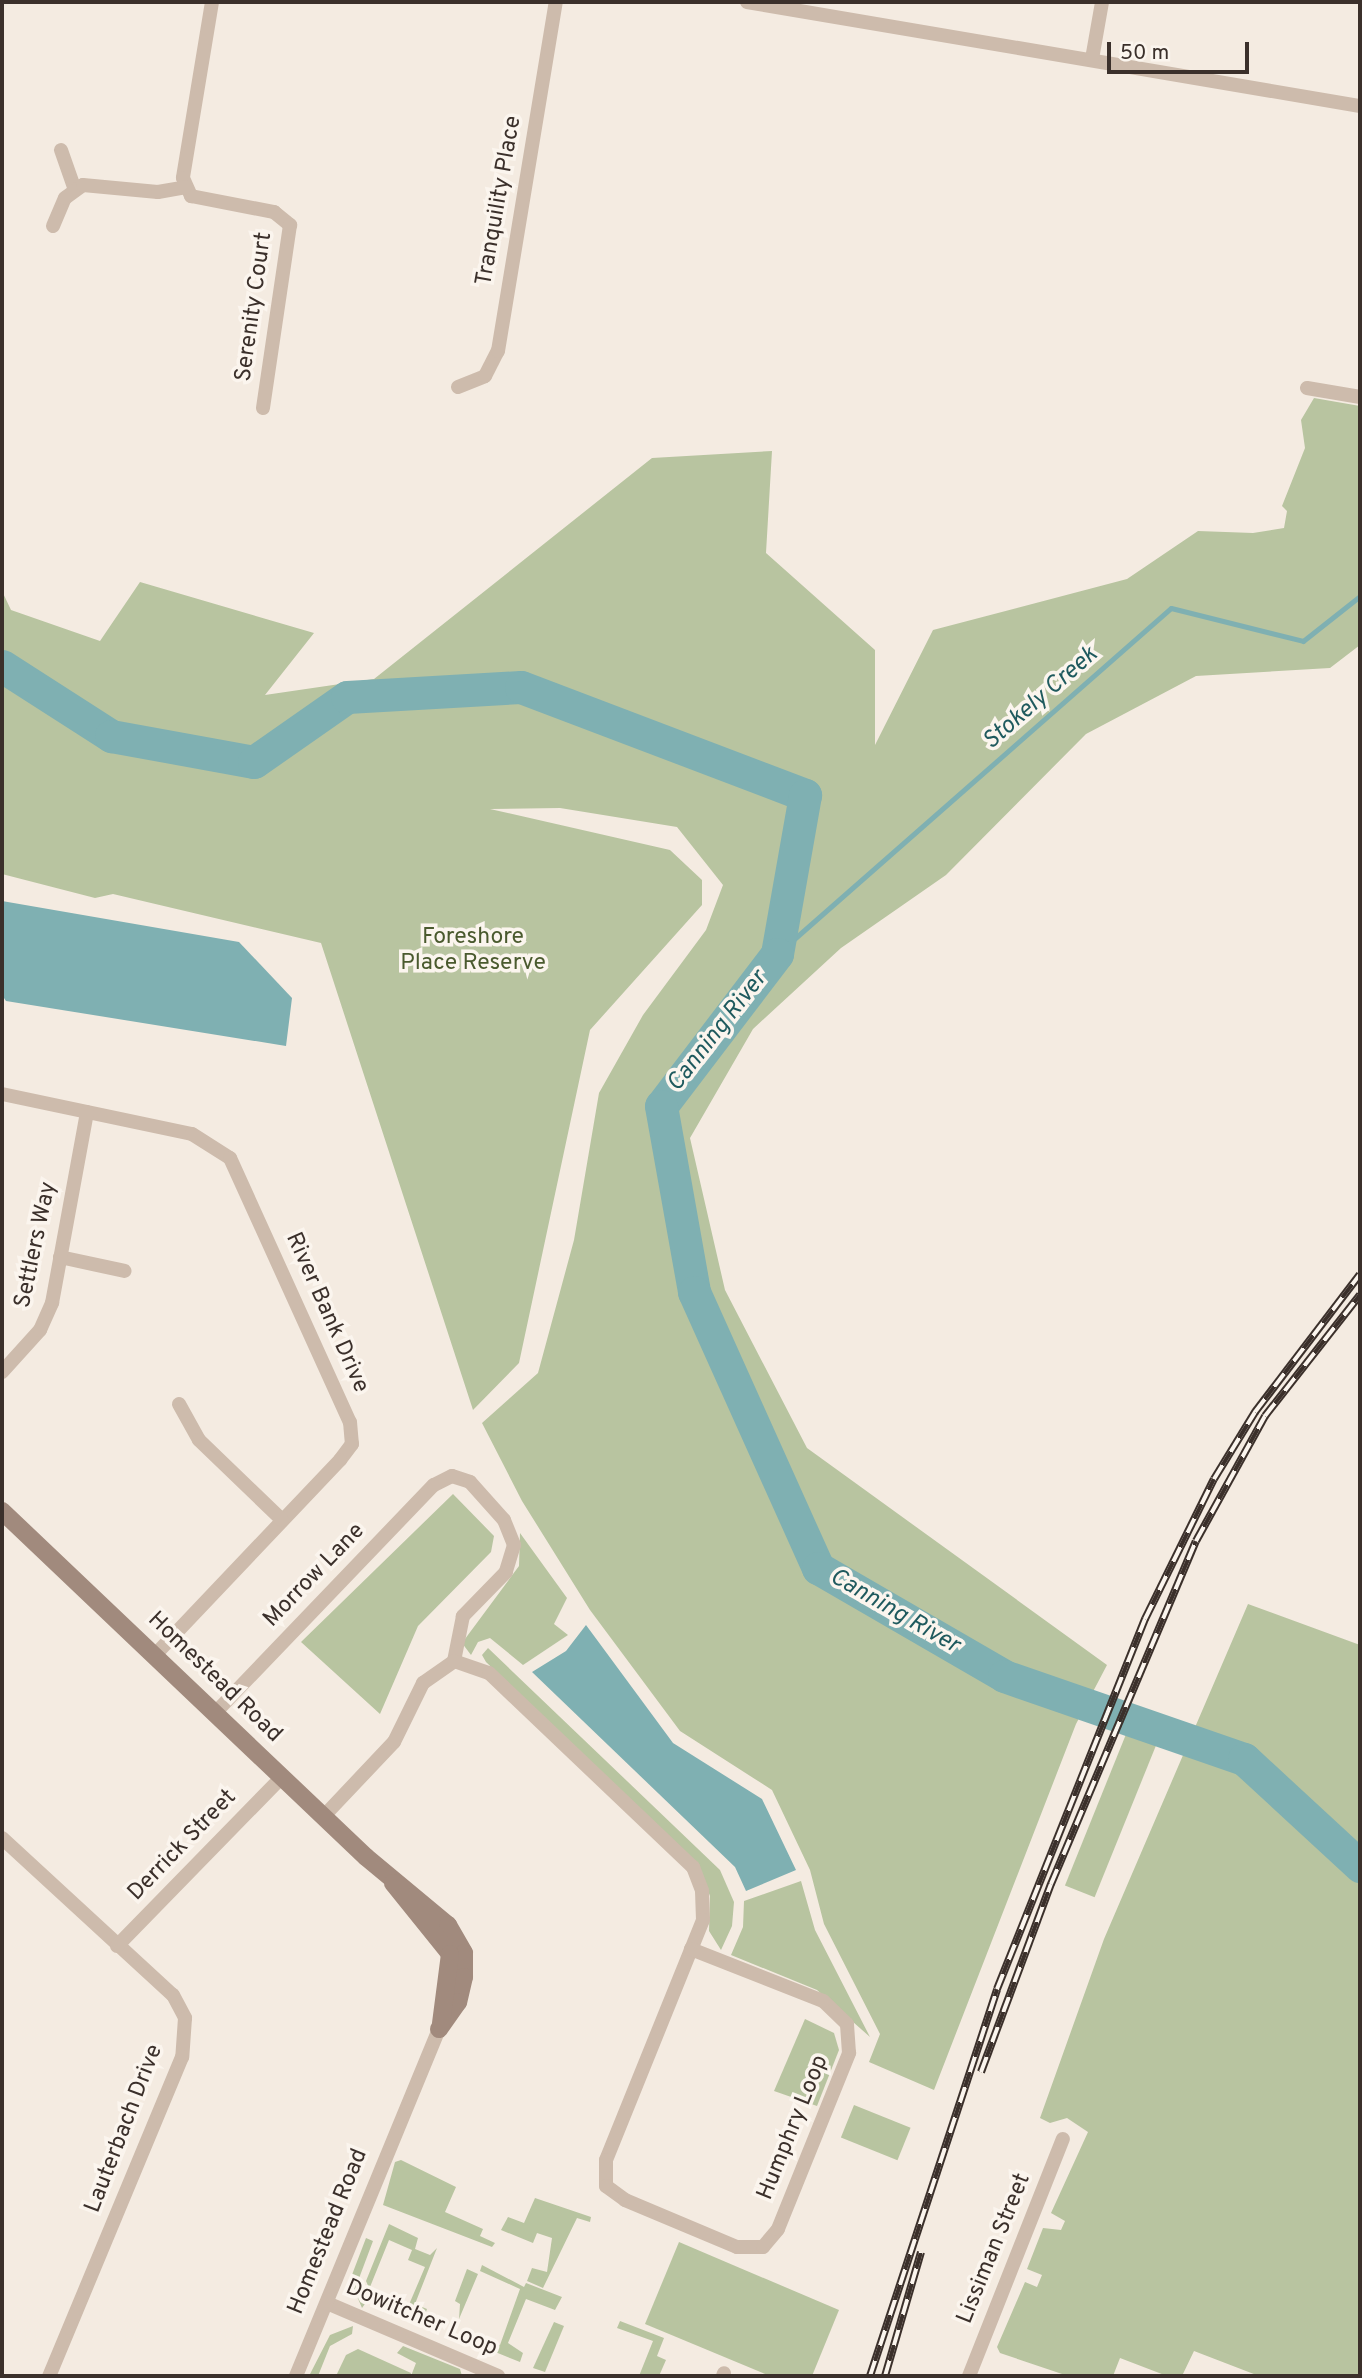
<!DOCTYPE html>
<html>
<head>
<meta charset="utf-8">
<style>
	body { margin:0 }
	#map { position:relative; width:1362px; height:2378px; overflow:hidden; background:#f4ebe1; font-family:Overpass,sans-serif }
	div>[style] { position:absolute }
	.green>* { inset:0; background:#b8c4a0; transform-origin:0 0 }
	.water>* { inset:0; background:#7fb0b2 }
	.stream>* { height:5px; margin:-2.5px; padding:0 2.5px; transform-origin:2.5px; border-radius:2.5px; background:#7fb0b2 }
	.river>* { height:33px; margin:-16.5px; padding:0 16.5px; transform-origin:16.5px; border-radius:16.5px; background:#7fb0b2 }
	.street>* { height:14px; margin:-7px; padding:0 7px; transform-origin:7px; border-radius:7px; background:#cdbbac }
	.secondary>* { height:18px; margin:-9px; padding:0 9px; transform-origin:9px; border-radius:9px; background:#a18a7d }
	.rail>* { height:8px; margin-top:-4px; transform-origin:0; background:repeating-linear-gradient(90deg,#fbf5ee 0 16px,#3b302b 0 32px); box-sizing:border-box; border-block:2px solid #3b302b }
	span { translate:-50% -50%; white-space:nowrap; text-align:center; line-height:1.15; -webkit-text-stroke:7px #fbf5ee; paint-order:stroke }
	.street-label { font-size:23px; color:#3b302b }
	.park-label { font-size:23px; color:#4a5a2e }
	.water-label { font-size:24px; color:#1f5a5e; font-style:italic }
	.frame { position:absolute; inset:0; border:4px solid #3b302b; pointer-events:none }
	.scale { position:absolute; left:1107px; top:42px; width:142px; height:32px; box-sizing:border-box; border:4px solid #3b302b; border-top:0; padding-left:9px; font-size:21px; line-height:24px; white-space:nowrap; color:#3b302b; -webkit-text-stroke:5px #fbf5ee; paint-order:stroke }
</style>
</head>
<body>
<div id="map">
	<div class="green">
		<i style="clip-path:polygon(1314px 398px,1360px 406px,1360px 645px,1330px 668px,1196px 676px,1086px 734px,946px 875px,841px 948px,753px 1029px,690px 1138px,725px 1290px,807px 1448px,1107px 1665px,1076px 1724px,934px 2090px,869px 2062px,880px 2034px,824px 1924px,810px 1870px,772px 1790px,680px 1731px,590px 1610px,522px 1501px,482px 1423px,538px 1373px,574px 1240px,599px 1093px,643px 1015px,706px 930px,723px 885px,677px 827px,560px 808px,490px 809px,670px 850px,702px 880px,702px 905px,590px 1030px,519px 1363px,473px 1410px,321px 943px,113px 894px,95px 898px,2px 874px,2px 591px,11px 610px,100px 641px,140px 582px,314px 633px,265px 695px,374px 679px,652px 458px,772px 451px,766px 553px,875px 650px,875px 745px,933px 630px,1127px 579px,1198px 531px,1253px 533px,1284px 528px,1287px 511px,1282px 506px,1305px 448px,1301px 420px)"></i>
		<i style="clip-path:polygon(453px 1494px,494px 1536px,491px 1552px,418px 1626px,380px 1714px,301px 1642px)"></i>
		<i style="clip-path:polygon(520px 1533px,567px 1598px,554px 1624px,568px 1635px,523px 1665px,490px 1638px,478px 1642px,471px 1655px,462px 1643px,519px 1566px)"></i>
		<i style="clip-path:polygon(1248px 1604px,1360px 1645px,1360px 2376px,1259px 2376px,1194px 2351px,1182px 2376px,1167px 2376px,1120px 2358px,1113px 2376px,1068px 2376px,1000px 2353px,997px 2347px,1025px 2282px,1037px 2287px,1042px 2275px,1027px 2269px,1043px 2228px,1061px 2230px,1065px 2221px,1051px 2213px,1088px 2132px,1067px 2118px,1050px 2123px,1040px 2118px,1104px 1939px)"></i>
		<i style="clip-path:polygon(488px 1648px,720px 1870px,734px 1902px,732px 1926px,721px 1950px,709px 1931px,710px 1896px,699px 1868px,486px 1662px,482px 1655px)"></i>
		<i style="left:1135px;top:1712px;width:32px;height:187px;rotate:22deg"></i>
		<i style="clip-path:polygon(801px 1881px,815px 1930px,870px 2037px,817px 1990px,731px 1955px,743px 1927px,744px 1901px)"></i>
		<i style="clip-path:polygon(805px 2019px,834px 2033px,839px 2050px,817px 2106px,774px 2091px)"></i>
		<i style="left:854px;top:2105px;width:61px;height:35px;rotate:22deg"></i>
		<i style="clip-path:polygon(401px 2160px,456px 2187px,445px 2212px,483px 2229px,480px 2236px,495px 2243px,492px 2247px,383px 2205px,395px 2162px)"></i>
		<i style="clip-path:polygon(535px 2198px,591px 2217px,590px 2222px,577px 2218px,543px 2288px,527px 2281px,532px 2268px,547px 2272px,552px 2238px,537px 2233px,533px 2243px,501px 2230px,508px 2217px,524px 2223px)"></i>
		<i style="clip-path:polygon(389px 2224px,418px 2238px,415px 2249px,430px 2255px,437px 2248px,415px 2304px,427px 2309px,422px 2323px,405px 2314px,425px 2267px,408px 2260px,412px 2250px,389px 2240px,370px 2287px,396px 2298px,388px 2309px,375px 2302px,366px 2281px)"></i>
		<i style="clip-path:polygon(366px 2238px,373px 2241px,358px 2281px,367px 2301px,362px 2308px,350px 2280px)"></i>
		<i style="clip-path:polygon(679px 2242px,839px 2310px,812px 2376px,770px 2376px,645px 2324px)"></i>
		<i style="clip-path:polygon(482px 2265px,524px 2287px,526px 2283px,562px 2297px,555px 2310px,526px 2299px,508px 2343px,523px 2353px,520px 2362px,468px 2341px,472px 2333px,500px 2345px,520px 2289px,480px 2271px)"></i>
		<i style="clip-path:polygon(467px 2269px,478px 2274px,459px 2319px,460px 2304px,455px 2301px)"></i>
		<i style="clip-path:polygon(620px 2321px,664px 2338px,657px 2356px,666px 2360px,659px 2376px,639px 2376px,653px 2341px,617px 2328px)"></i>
		<i style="clip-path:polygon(554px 2322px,564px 2326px,545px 2372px,533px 2368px)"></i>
		<i style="clip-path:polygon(353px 2326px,352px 2334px,330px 2346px,318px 2376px,309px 2376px,330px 2335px)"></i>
		<i style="clip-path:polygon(403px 2346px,460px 2369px,462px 2376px,411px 2376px,416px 2363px,397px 2353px)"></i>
		<i style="clip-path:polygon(358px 2349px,411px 2373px,410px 2376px,336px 2376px,346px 2355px)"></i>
	</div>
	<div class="water">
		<i style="clip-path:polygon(2px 901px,239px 942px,292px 998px,286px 1046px,6px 1001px,2px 995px)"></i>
		<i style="clip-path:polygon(586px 1625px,673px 1743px,762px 1799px,796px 1870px,746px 1891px,735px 1867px,532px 1672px,566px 1651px)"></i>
	</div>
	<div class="stream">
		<i style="left:777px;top:954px;width:524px;rotate:-41.29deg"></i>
		<i style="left:1171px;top:608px;width:136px;rotate:14deg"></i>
		<i style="left:1303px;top:641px;width:73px;rotate:-38.3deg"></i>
	</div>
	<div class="river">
		<i style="left:2px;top:666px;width:130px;rotate:32.7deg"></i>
		<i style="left:111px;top:736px;width:145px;rotate:10.3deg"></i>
		<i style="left:254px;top:762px;width:113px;rotate:-35deg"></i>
		<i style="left:347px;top:697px;width:174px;rotate:-3.3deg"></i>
		<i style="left:521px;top:687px;width:304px;rotate:20.8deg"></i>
		<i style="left:805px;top:795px;width:161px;rotate:100deg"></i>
		<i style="left:777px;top:954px;width:191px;rotate:127.3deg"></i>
		<i style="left:661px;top:1106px;width:189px;rotate:79.9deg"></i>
		<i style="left:694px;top:1292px;width:303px;rotate:65.8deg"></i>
		<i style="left:818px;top:1568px;width:215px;rotate:30.1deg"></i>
		<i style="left:1004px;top:1676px;width:254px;rotate:19.1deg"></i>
		<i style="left:1244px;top:1759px;width:158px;rotate:42.7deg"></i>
	</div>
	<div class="street">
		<i style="left:212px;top:2px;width:178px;rotate:99.4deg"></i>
		<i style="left:183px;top:178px;width:20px;rotate:66deg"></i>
		<i style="left:191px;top:196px;width:85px;rotate:10.9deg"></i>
		<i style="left:274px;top:212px;width:21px;rotate:39deg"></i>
		<i style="left:290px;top:225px;width:185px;rotate:98.4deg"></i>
		<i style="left:747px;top:2px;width:622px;rotate:9.63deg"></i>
		<i style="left:1092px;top:59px;width:58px;rotate:-80deg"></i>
		<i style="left:61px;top:150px;width:42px;rotate:70.7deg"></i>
		<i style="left:53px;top:226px;width:30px;rotate:-67deg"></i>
		<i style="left:65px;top:198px;width:22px;rotate:-36deg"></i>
		<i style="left:83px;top:185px;width:75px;rotate:5.3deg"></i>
		<i style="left:158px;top:192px;width:27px;rotate:-10deg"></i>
		<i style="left:458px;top:387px;width:29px;rotate:-22deg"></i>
		<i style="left:485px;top:376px;width:28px;rotate:-63deg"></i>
		<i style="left:498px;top:351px;width:354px;rotate:-80.6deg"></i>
		<i style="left:1307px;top:388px;width:54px;rotate:9.6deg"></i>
		<i style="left:2px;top:1094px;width:194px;rotate:11.9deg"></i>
		<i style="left:192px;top:1134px;width:45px;rotate:32.3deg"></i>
		<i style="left:230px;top:1158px;width:290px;rotate:65.6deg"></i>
		<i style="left:350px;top:1422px;width:22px;rotate:85deg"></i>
		<i style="left:352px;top:1444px;width:20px;rotate:127deg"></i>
		<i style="left:340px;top:1460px;width:269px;rotate:133.5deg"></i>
		<i style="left:60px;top:1257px;width:66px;rotate:12.2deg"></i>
		<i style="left:2px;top:1372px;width:57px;rotate:-47.9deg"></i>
		<i style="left:40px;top:1330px;width:30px;rotate:-66deg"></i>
		<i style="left:52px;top:1303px;width:194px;rotate:-79.6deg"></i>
		<i style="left:179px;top:1404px;width:41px;rotate:60.9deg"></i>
		<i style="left:199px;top:1440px;width:115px;rotate:43.9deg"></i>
		<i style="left:215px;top:1713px;width:316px;rotate:-46.2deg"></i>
		<i style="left:434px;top:1485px;width:20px;rotate:-27deg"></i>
		<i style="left:452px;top:1476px;width:19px;rotate:18deg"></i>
		<i style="left:470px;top:1482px;width:51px;rotate:48.2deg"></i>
		<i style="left:504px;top:1520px;width:27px;rotate:68deg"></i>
		<i style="left:514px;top:1545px;width:28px;rotate:107deg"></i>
		<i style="left:506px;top:1572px;width:62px;rotate:134.3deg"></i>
		<i style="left:463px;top:1616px;width:46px;rotate:101.3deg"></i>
		<i style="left:323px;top:1817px;width:103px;rotate:-46.6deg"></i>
		<i style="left:394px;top:1742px;width:66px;rotate:-63.8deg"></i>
		<i style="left:423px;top:1683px;width:38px;rotate:-35deg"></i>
		<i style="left:454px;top:1661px;width:37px;rotate:19deg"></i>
		<i style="left:489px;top:1673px;width:282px;rotate:43.6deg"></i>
		<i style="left:693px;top:1867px;width:26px;rotate:69deg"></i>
		<i style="left:702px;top:1891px;width:29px;rotate:88deg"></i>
		<i style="left:703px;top:1920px;width:259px;rotate:112deg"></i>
		<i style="left:606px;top:2160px;width:26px;rotate:90deg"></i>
		<i style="left:606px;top:2186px;width:24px;rotate:36deg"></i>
		<i style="left:625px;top:2200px;width:121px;rotate:22.8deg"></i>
		<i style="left:737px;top:2247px;width:26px"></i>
		<i style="left:763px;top:2247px;width:23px;rotate:-50deg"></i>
		<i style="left:778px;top:2229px;width:190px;rotate:-68deg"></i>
		<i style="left:849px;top:2053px;width:29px;rotate:-94deg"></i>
		<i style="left:847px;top:2024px;width:33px;rotate:-136deg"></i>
		<i style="left:823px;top:2001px;width:142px;rotate:-158.5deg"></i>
		<i style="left:2px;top:1838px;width:232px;rotate:42.6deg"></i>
		<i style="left:173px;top:1995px;width:26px;rotate:62deg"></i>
		<i style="left:185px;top:2018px;width:39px;rotate:94deg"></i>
		<i style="left:182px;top:2057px;width:346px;rotate:112.6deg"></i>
		<i style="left:117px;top:1946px;width:236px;rotate:-45.7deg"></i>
		<i style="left:327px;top:2303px;width:186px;rotate:23.1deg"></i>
		<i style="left:296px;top:2376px;width:375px;rotate:-67.6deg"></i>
		<i style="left:723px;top:2376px;width:3px;rotate:-72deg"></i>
		<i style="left:969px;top:2376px;width:255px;rotate:-68.4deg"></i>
	</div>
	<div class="secondary">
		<i style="left:2px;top:1511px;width:502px;rotate:43.55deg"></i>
		<i style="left:366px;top:1857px;width:107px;rotate:39.7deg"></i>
		<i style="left:448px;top:1925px;width:32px;rotate:60deg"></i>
		<i style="left:464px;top:1953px;width:24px;rotate:90deg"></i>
		<i style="left:464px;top:1977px;width:26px;rotate:103deg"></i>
		<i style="left:458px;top:2002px;width:33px;rotate:125deg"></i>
		<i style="left:393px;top:1883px;width:91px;rotate:51.2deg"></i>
		<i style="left:450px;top:1954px;width:70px;rotate:97.4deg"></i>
	</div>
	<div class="rail">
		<i style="left:981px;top:2072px;width:201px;rotate:-69.6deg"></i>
		<i style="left:1051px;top:1884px;width:372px;rotate:-67.1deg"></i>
		<i style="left:1196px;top:1541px;width:143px;rotate:-61.1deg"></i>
		<i style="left:1265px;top:1416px;width:154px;rotate:-51.9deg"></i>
		<i style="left:870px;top:2376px;width:407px;rotate:-71.8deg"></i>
		<i style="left:997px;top:1989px;width:399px;rotate:-68.2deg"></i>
		<i style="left:1145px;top:1619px;width:156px;rotate:-63.8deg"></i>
		<i style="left:1214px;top:1479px;width:79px;rotate:-58.5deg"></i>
		<i style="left:1255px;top:1412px;width:173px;rotate:-52.7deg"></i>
		<i style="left:885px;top:2376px;width:129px;rotate:-73.8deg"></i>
	</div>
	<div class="street-label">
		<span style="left:500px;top:201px;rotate:-80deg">Tranquility Place</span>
		<span style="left:255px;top:307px;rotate:-82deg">Serenity Court</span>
		<span style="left:37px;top:1245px;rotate:-78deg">Settlers Way</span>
		<span style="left:326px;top:1313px;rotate:66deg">River Bank Drive</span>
		<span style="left:315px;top:1576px;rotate:-46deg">Morrow Lane</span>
		<span style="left:214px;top:1678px;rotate:44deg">Homestead Road</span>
		<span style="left:183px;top:1846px;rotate:-46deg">Derrick Street</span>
		<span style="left:794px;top:2128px;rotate:-68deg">Humphry Loop</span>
		<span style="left:125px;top:2129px;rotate:-69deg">Lauterbach Drive</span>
		<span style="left:329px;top:2232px;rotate:-68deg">Homestead Road</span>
		<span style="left:995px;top:2249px;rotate:-68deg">Lissiman Street</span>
		<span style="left:421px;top:2319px;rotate:23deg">Dowitcher Loop</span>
	</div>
	<div class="park-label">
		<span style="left:473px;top:951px">Foreshore<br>Place Reserve</span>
	</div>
	<div class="water-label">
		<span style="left:1041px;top:699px;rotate:-41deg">Stokely Creek</span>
		<span style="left:718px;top:1032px;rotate:-52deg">Canning River</span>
		<span style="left:894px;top:1612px;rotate:30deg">Canning River</span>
	</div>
	<div class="frame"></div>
	<div class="scale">50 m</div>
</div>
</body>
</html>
